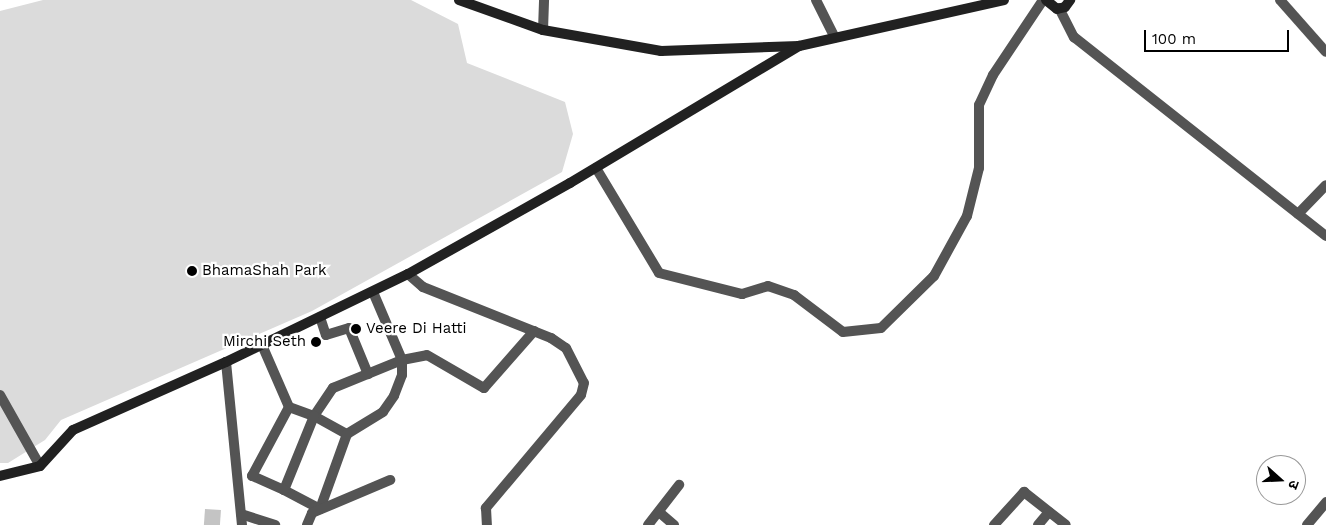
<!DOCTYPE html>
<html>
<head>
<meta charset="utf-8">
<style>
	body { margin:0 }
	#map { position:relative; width:1326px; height:525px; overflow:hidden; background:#fff; font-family:"Work Sans","Noto Sans Devanagari",sans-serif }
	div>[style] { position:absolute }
	.green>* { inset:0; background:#dbdbdb }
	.building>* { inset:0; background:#c4c4c4; transform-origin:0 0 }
	.street>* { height:10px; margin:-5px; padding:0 5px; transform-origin:5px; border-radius:5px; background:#545454 }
	.secondary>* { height:10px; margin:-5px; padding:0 5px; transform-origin:5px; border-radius:5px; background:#212121 }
	.dots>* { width:14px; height:14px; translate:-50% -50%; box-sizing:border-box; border:2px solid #fff; border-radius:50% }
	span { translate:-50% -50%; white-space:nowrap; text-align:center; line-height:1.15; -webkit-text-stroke:4.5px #fff; paint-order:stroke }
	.poi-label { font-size:15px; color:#000 }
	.left { translate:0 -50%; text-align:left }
	.right { translate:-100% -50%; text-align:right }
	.north { position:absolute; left:1256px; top:455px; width:50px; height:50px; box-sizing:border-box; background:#fff; border:1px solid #999; border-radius:50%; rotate:110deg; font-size:14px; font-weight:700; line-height:20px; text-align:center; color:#000 }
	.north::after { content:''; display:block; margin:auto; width:18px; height:22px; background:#000; clip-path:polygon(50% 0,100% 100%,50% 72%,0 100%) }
	.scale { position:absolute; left:1144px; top:30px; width:145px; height:22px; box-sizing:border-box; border:2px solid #000; border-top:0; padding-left:6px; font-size:15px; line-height:18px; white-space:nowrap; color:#000; -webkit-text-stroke:4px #fff; paint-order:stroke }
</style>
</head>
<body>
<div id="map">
	<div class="green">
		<i style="clip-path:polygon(43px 0,411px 0,458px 24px,467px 63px,565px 102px,573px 134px,562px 172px,312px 311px,61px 420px,45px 440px,8px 463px,0 463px,0 11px)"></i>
	</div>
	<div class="building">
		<i style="left:205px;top:509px;width:16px;height:16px;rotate:4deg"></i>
	</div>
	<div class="street">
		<i style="left:816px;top:0;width:42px;rotate:63.4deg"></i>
		<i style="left:1280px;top:0;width:69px;rotate:48.5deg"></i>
		<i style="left:1059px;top:8px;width:33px;rotate:63deg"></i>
		<i style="left:1074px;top:37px;width:321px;rotate:38.3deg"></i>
		<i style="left:543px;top:30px;width:30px;rotate:-88deg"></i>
		<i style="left:596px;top:168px;width:122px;rotate:59deg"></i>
		<i style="left:659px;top:273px;width:86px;rotate:14.2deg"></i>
		<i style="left:742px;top:294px;width:27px;rotate:-17deg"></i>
		<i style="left:768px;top:286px;width:28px;rotate:19deg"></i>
		<i style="left:794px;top:295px;width:61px;rotate:37.1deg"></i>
		<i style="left:843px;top:332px;width:38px;rotate:-6deg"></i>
		<i style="left:881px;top:328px;width:74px;rotate:-44.5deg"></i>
		<i style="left:934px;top:276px;width:68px;rotate:-61.2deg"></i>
		<i style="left:967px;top:216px;width:49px;rotate:-76deg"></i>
		<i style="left:979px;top:168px;width:63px;rotate:-90deg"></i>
		<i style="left:979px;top:105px;width:33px;rotate:-65deg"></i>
		<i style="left:993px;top:75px;width:90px;rotate:-56.3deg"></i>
		<i style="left:1298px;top:214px;width:40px;rotate:-46deg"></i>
		<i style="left:408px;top:274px;width:20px;rotate:41deg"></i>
		<i style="left:423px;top:287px;width:138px;rotate:21.7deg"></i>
		<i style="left:551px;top:338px;width:18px;rotate:34deg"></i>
		<i style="left:566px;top:348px;width:39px;rotate:63deg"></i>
		<i style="left:584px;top:383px;width:12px;rotate:104deg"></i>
		<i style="left:581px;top:395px;width:148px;rotate:130.1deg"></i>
		<i style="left:486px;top:508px;width:17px;rotate:87deg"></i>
		<i style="left:373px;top:292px;width:74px;rotate:66.9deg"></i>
		<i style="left:402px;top:360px;width:25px;rotate:-11deg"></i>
		<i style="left:427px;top:355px;width:66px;rotate:30.1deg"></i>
		<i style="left:484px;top:388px;width:76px;rotate:-48.7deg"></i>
		<i style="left:320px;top:317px;width:19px;rotate:72deg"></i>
		<i style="left:326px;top:335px;width:24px;rotate:-17deg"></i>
		<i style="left:349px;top:328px;width:50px;rotate:67.6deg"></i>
		<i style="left:262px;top:345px;width:68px;rotate:66.5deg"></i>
		<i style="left:289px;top:407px;width:27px;rotate:20deg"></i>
		<i style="left:314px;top:416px;width:34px;rotate:-56deg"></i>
		<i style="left:333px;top:388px;width:74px;rotate:-22.1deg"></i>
		<i style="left:402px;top:360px;width:15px;rotate:90deg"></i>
		<i style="left:402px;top:375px;width:22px;rotate:111deg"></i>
		<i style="left:394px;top:396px;width:19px;rotate:125deg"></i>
		<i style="left:383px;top:412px;width:42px;rotate:148.6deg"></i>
		<i style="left:226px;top:362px;width:164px;rotate:84.4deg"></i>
		<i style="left:0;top:395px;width:81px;rotate:60.6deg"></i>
		<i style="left:314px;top:416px;width:38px;rotate:29deg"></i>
		<i style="left:347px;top:434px;width:80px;rotate:109.8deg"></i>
		<i style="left:320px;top:509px;width:41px;rotate:-152.2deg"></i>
		<i style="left:284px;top:490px;width:80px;rotate:-67.9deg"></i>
		<i style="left:284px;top:490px;width:35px;rotate:-156deg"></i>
		<i style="left:252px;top:476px;width:78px;rotate:-61.8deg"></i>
		<i style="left:659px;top:512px;width:20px;rotate:41deg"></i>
		<i style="left:241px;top:514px;width:36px;rotate:18deg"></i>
		<i style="left:307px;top:525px;width:13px;rotate:-67deg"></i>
		<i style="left:312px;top:513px;width:85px;rotate:-22.9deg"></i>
		<i style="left:648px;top:525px;width:51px;rotate:-52.2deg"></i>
		<i style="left:994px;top:525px;width:45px;rotate:-47.7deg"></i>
		<i style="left:1024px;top:492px;width:53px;rotate:38.2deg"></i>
		<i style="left:1038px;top:525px;width:17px;rotate:-50deg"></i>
		<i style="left:1307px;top:525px;width:30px;rotate:-50deg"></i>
	</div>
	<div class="secondary">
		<i style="left:459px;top:0;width:89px;rotate:19.7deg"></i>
		<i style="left:543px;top:30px;width:120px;rotate:10.1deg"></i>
		<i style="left:661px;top:51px;width:138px;rotate:-2.1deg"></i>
		<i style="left:799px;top:46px;width:210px;rotate:-12.6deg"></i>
		<i style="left:1046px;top:0;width:14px;rotate:39deg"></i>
		<i style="left:1057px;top:9px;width:8px;rotate:-14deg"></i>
		<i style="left:1065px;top:7px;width:9px;rotate:-54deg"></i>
		<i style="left:0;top:476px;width:41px;rotate:-14deg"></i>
		<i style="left:40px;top:466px;width:49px;rotate:-47.5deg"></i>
		<i style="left:73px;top:430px;width:167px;rotate:-24deg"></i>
		<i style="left:226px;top:362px;width:202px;rotate:-25.8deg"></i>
		<i style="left:408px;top:274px;width:186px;rotate:-29.3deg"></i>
		<i style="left:570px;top:183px;width:267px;rotate:-30.9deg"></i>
	</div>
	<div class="dots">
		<i style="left:192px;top:271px;background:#000"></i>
		<i style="left:356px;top:329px;background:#000"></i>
		<i style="left:316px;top:342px;background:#000"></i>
	</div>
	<div class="poi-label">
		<span class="left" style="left:202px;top:271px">BhamaShah Park</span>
		<span class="left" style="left:366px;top:329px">Veere Di Hatti</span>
		<span class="right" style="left:306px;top:342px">Mirchi Seth</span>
	</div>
	<div class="north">उ</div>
	<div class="scale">100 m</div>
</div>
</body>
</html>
